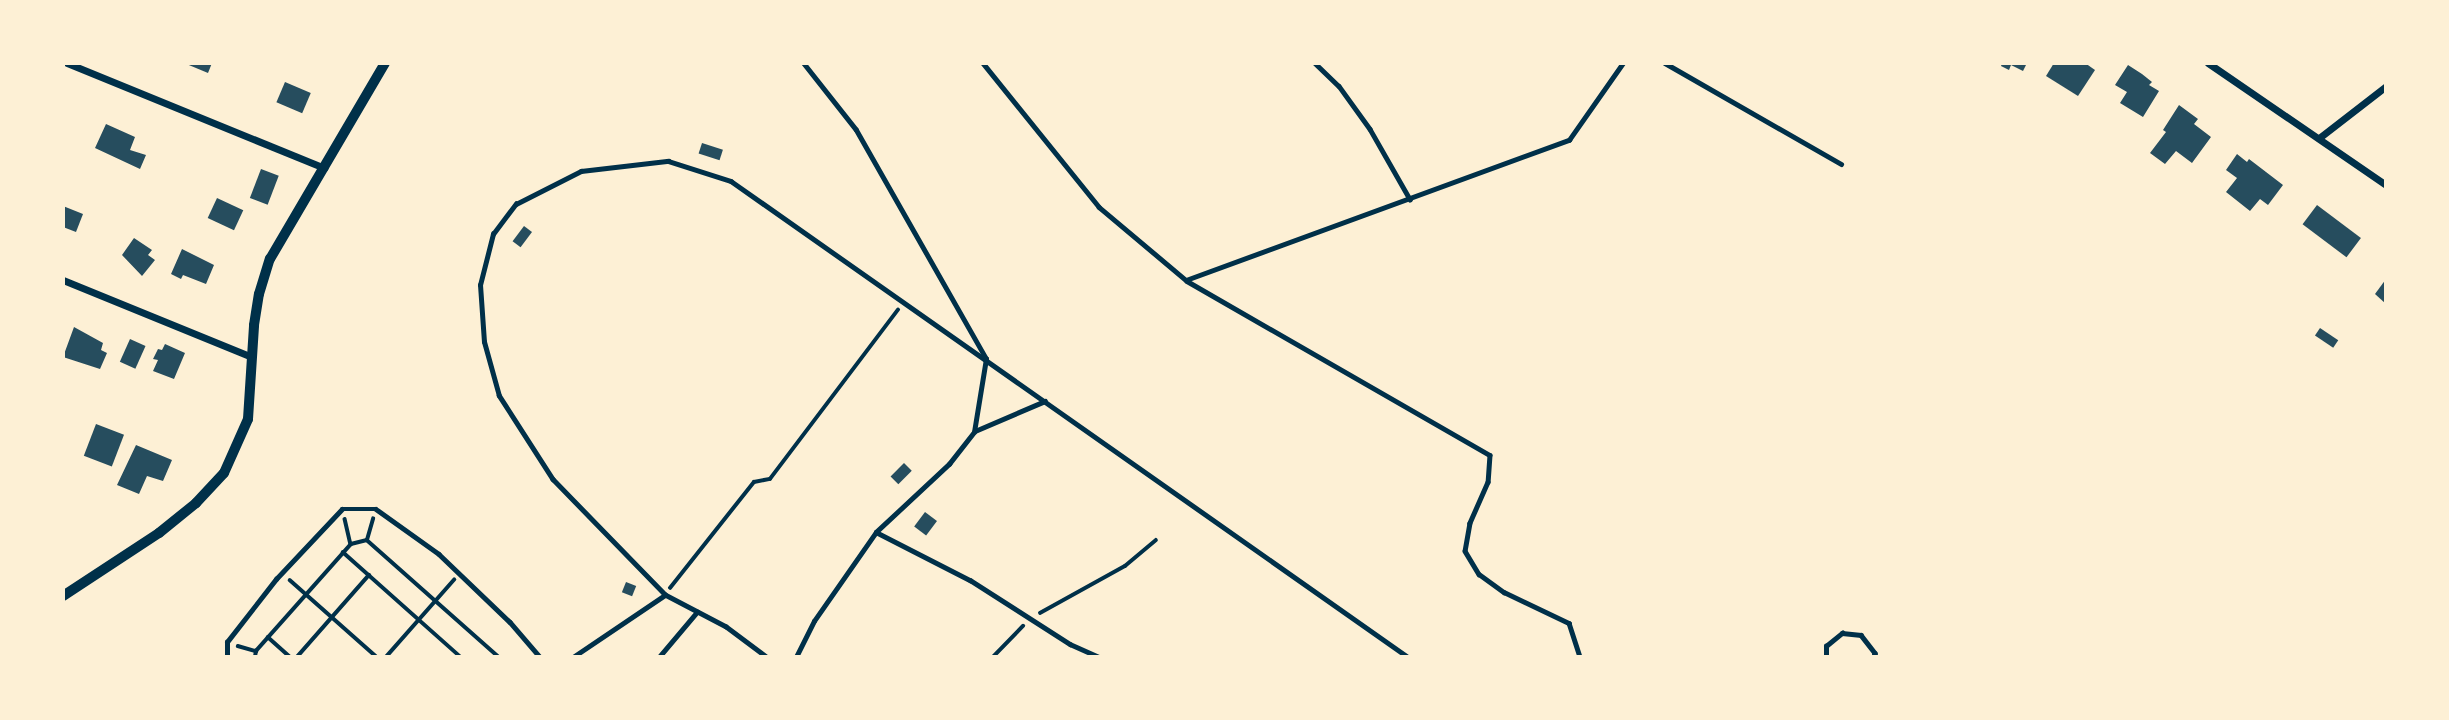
<!DOCTYPE html>
<html>
<head>
<meta charset="utf-8">
<style>
	body { margin:0 }
	#map { position:relative; width:2449px; height:720px; overflow:hidden; background:#fdf0d5; font-family:"Noto Serif",serif }
	div>[style] { position:absolute }
	.building>* { inset:0; background:#264d5e; transform-origin:0 0 }
	.path>* { height:3.5px; margin:-1.75px; padding:0 1.75px; transform-origin:1.75px; border-radius:1.75px; background:#003049 }
	.service>* { height:4.5px; margin:-2.25px; padding:0 2.25px; transform-origin:2.25px; border-radius:2.25px; background:#003049 }
	.minor>* { height:7px; margin:-3.5px; padding:0 3.5px; transform-origin:3.5px; border-radius:3.5px; background:#003049 }
	.tertiary>* { height:10px; margin:-5px; padding:0 5px; transform-origin:5px; border-radius:5px; background:#003049 }
	span { translate:-50% -50%; white-space:nowrap; text-align:center; line-height:1.15; -webkit-text-stroke:5px #fdf0d5; paint-order:stroke }
	.frame { position:absolute; inset:0; border:65px solid #fdf0d5; pointer-events:none }
</style>
</head>
<body>
<div id="map">
	<div class="building">
		<i style="clip-path:polygon(184px 63px,212px 63px,208px 73px)"></i>
		<i style="clip-path:polygon(2002px 63px,2027px 63px,2023px 71px,2011px 65px,2009px 70px,2001px 66px)"></i>
		<i style="clip-path:polygon(2054px 63px,2085px 63px,2095px 70px,2078px 96px,2046px 76px)"></i>
		<i style="clip-path:polygon(2128px 65px,2142px 74px,2152px 82px,2149px 85px,2159px 91px,2143px 117px,2120px 103px,2127px 92px,2115px 85px)"></i>
		<i style="left:285px;top:82px;width:28px;height:22px;rotate:23deg"></i>
		<i style="clip-path:polygon(2179px 105px,2198px 119px,2194px 124px,2211px 137px,2192px 163px,2176px 151px,2165px 164px,2150px 153px,2166px 132px,2163px 130px)"></i>
		<i style="clip-path:polygon(106px 124px,135px 137px,130px 150px,146px 155px,140px 169px,95px 148px)"></i>
		<i style="left:702px;top:143px;width:22px;height:11px;rotate:18deg"></i>
		<i style="clip-path:polygon(2237px 154px,2247px 162px,2249px 159px,2283px 185px,2268px 205px,2260px 199px,2250px 211px,2226px 192px,2237px 178px,2226px 170px)"></i>
		<i style="left:261px;top:169px;width:19px;height:31px;rotate:21deg"></i>
		<i style="left:217px;top:198px;width:29px;height:22px;rotate:25deg"></i>
		<i style="left:2317px;top:205px;width:55px;height:24px;rotate:37deg"></i>
		<i style="clip-path:polygon(63px 206px,83px 214px,76px 232px,63px 227px)"></i>
		<i style="left:524px;top:226px;width:10px;height:19px;rotate:37deg"></i>
		<i style="clip-path:polygon(134px 238px,152px 250px,148px 255px,155px 260px,142px 276px,122px 255px)"></i>
		<i style="clip-path:polygon(182px 249px,214px 265px,206px 284px,183px 275px,181px 279px,171px 274px)"></i>
		<i style="clip-path:polygon(2386px 279px,2386px 304px,2375px 294px)"></i>
		<i style="clip-path:polygon(74px 327px,103px 343px,101px 350px,107px 353px,100px 369px,63px 357px)"></i>
		<i style="left:2320px;top:328px;width:22px;height:9px;rotate:34deg"></i>
		<i style="left:130px;top:339px;width:17px;height:25px;rotate:24deg"></i>
		<i style="clip-path:polygon(165px 344px,185px 353px,174px 379px,153px 371px,158px 360px,153px 359px,158px 349px,162px 350px)"></i>
		<i style="left:96px;top:424px;width:30px;height:34px;rotate:21deg"></i>
		<i style="clip-path:polygon(136px 445px,172px 460px,163px 481px,147px 476px,139px 494px,117px 485px)"></i>
		<i style="left:904px;top:463px;width:11px;height:19px;rotate:45deg"></i>
		<i style="left:925px;top:512px;width:15px;height:18px;rotate:37deg"></i>
		<i style="left:626px;top:582px;width:11px;height:11px;rotate:22deg"></i>
	</div>
	<div class="path">
		<i style="left:345px;top:519px;width:26px;rotate:77deg"></i>
		<i style="left:367px;top:540px;width:22px;rotate:-74deg"></i>
		<i style="left:343px;top:552px;width:158px;rotate:41.7deg"></i>
		<i style="left:290px;top:580px;width:116px;rotate:41.5deg"></i>
		<i style="left:670px;top:588px;width:135px;rotate:-51.6deg"></i>
		<i style="left:754px;top:482px;width:16px;rotate:-11deg"></i>
		<i style="left:770px;top:479px;width:212px;rotate:-52.9deg"></i>
		<i style="left:1040px;top:613px;width:97px;rotate:-28.9deg"></i>
		<i style="left:1125px;top:566px;width:40px;rotate:-40deg"></i>
		<i style="left:268px;top:637px;width:30px;rotate:42deg"></i>
		<i style="left:238px;top:646px;width:19px;rotate:16deg"></i>
		<i style="left:255px;top:657px;width:6px;rotate:-81deg"></i>
		<i style="left:256px;top:651px;width:143px;rotate:-48.4deg"></i>
		<i style="left:351px;top:544px;width:16px;rotate:-14deg"></i>
		<i style="left:367px;top:540px;width:176px;rotate:41.6deg"></i>
		<i style="left:297px;top:657px;width:109px;rotate:-48.7deg"></i>
		<i style="left:386px;top:657px;width:103px;rotate:-48.6deg"></i>
		<i style="left:993px;top:657px;width:43px;rotate:-45.9deg"></i>
	</div>
	<div class="service">
		<i style="left:983px;top:63px;width:185px;rotate:51.1deg"></i>
		<i style="left:1099px;top:207px;width:114px;rotate:40deg"></i>
		<i style="left:1186px;top:280px;width:408px;rotate:-20.1deg"></i>
		<i style="left:1569px;top:140px;width:94px;rotate:-55deg"></i>
		<i style="left:1315px;top:63px;width:33px;rotate:44deg"></i>
		<i style="left:1339px;top:86px;width:53px;rotate:54.2deg"></i>
		<i style="left:1370px;top:129px;width:81px;rotate:60.3deg"></i>
		<i style="left:1665px;top:63px;width:203px;rotate:29.8deg"></i>
		<i style="left:1187px;top:281px;width:349px;rotate:29.9deg"></i>
		<i style="left:1490px;top:455px;width:27px;rotate:94deg"></i>
		<i style="left:1488px;top:482px;width:45px;rotate:113.7deg"></i>
		<i style="left:1470px;top:523px;width:28px;rotate:100deg"></i>
		<i style="left:1465px;top:551px;width:27px;rotate:59deg"></i>
		<i style="left:1479px;top:574px;width:31px;rotate:36deg"></i>
		<i style="left:1504px;top:592px;width:72px;rotate:25.5deg"></i>
		<i style="left:1569px;top:623px;width:36px;rotate:72deg"></i>
		<i style="left:975px;top:431px;width:76px;rotate:-23.2deg"></i>
		<i style="left:876px;top:532px;width:106px;rotate:27.1deg"></i>
		<i style="left:970px;top:580px;width:119px;rotate:32.6deg"></i>
		<i style="left:1070px;top:644px;width:32px;rotate:24deg"></i>
		<i style="left:227px;top:657px;width:15px;rotate:-90deg"></i>
		<i style="left:227px;top:642px;width:80px;rotate:-52.1deg"></i>
		<i style="left:276px;top:579px;width:96px;rotate:-46.7deg"></i>
		<i style="left:342px;top:509px;width:34px"></i>
		<i style="left:376px;top:509px;width:77px;rotate:35.5deg"></i>
		<i style="left:439px;top:554px;width:98px;rotate:43.8deg"></i>
		<i style="left:510px;top:622px;width:46px;rotate:49.4deg"></i>
		<i style="left:573px;top:657px;width:111px;rotate:-34deg"></i>
		<i style="left:659px;top:657px;width:59px;rotate:-49.8deg"></i>
		<i style="left:766px;top:657px;width:50px;rotate:-143.1deg"></i>
		<i style="left:726px;top:627px;width:69px;rotate:-152.3deg"></i>
		<i style="left:665px;top:595px;width:161px;rotate:-134.2deg"></i>
		<i style="left:553px;top:480px;width:100px;rotate:-122.7deg"></i>
		<i style="left:499px;top:396px;width:56px;rotate:-105.5deg"></i>
		<i style="left:484px;top:342px;width:57px;rotate:-94deg"></i>
		<i style="left:480px;top:285px;width:53px;rotate:-75.7deg"></i>
		<i style="left:493px;top:234px;width:38px;rotate:-53deg"></i>
		<i style="left:516px;top:204px;width:73px;rotate:-26.9deg"></i>
		<i style="left:581px;top:171px;width:88px;rotate:-6.6deg"></i>
		<i style="left:668px;top:161px;width:66px;rotate:17.6deg"></i>
		<i style="left:731px;top:181px;width:828px;rotate:35.11deg"></i>
		<i style="left:796px;top:657px;width:40px;rotate:-63.4deg"></i>
		<i style="left:814px;top:621px;width:108px;rotate:-55.1deg"></i>
		<i style="left:876px;top:532px;width:100px;rotate:-43deg"></i>
		<i style="left:949px;top:464px;width:41px;rotate:-52deg"></i>
		<i style="left:974px;top:432px;width:74px;rotate:-80.7deg"></i>
		<i style="left:986px;top:359px;width:263px;rotate:-119.6deg"></i>
		<i style="left:856px;top:130px;width:85px;rotate:-128.3deg"></i>
		<i style="left:1826px;top:657px;width:11px;rotate:-90deg"></i>
		<i style="left:1826px;top:646px;width:21px;rotate:-39deg"></i>
		<i style="left:1842px;top:633px;width:19px;rotate:6deg"></i>
		<i style="left:1861px;top:635px;width:23px;rotate:52deg"></i>
		<i style="left:1875px;top:653px;width:4px;rotate:104deg"></i>
	</div>
	<div class="minor">
		<i style="left:67px;top:63px;width:278px;rotate:22.2deg"></i>
		<i style="left:2208px;top:63px;width:216px;rotate:34.4deg"></i>
		<i style="left:2319px;top:138px;width:85px;rotate:-37.8deg"></i>
		<i style="left:63px;top:280px;width:204px;rotate:22.2deg"></i>
	</div>
	<div class="tertiary">
		<i style="left:63px;top:596px;width:115px;rotate:-33.3deg"></i>
		<i style="left:159px;top:533px;width:48px;rotate:-39deg"></i>
		<i style="left:196px;top:503px;width:41px;rotate:-47deg"></i>
		<i style="left:224px;top:473px;width:59px;rotate:-66deg"></i>
		<i style="left:248px;top:419px;width:94px;rotate:-86.3deg"></i>
		<i style="left:254px;top:325px;width:31px;rotate:-81deg"></i>
		<i style="left:259px;top:294px;width:37px;rotate:-73deg"></i>
		<i style="left:270px;top:259px;width:227px;rotate:-59.6deg"></i>
	</div>
	<div class="frame"></div>
</div>
</body>
</html>
